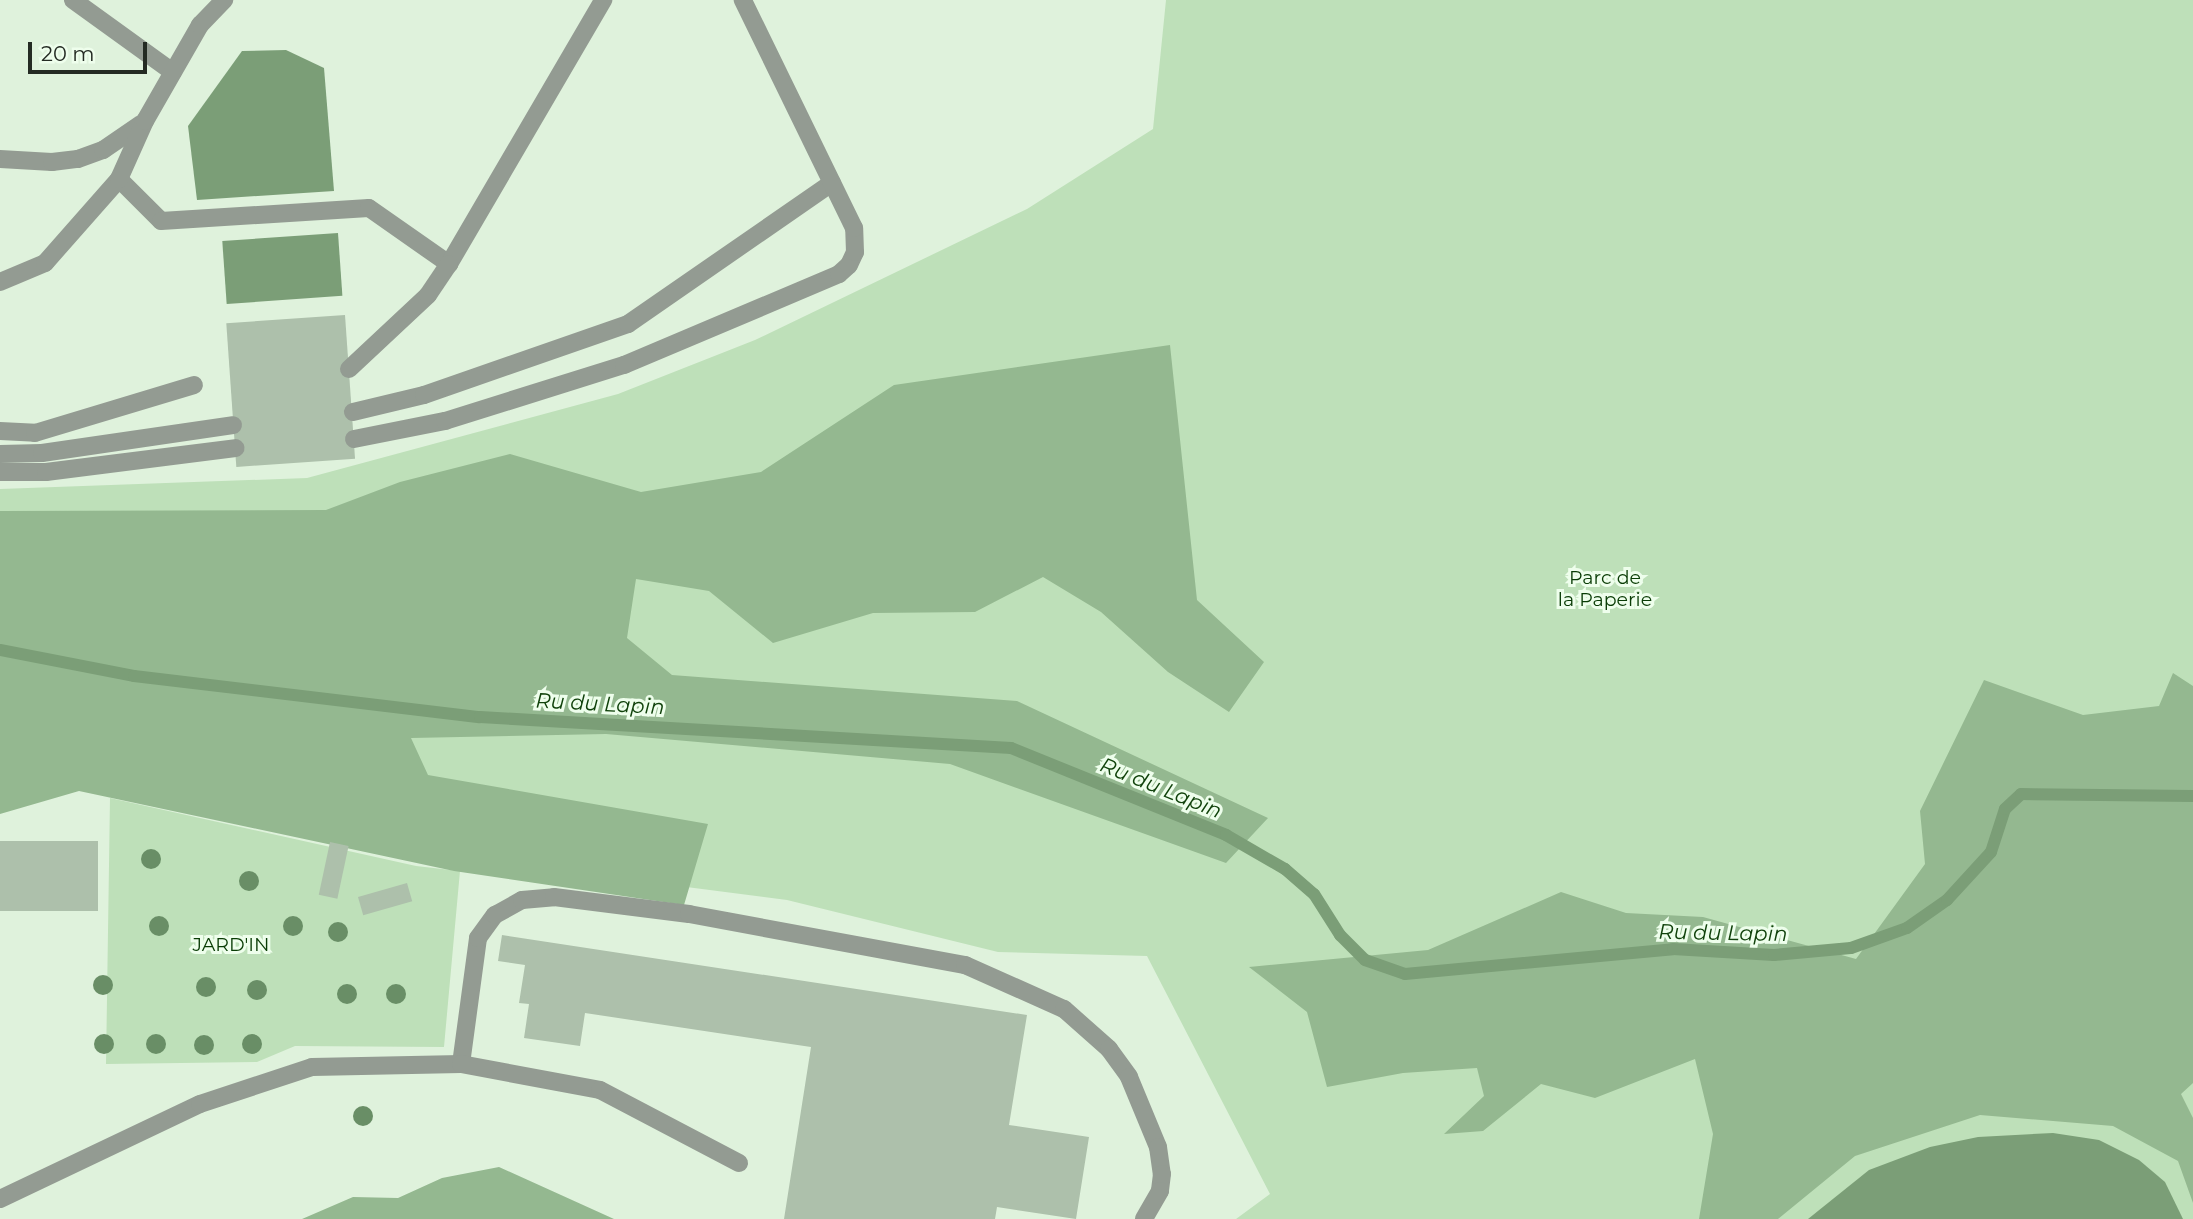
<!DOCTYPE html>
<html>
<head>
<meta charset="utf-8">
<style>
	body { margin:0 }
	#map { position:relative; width:2193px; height:1219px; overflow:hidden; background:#dff2dc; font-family:Montserrat,sans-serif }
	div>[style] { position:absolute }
	.green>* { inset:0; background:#bee0b9 }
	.forest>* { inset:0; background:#94b890 }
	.water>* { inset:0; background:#7b9e77; transform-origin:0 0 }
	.stream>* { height:12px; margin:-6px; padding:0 6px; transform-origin:6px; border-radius:6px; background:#7b9e77 }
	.building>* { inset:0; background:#adc0ab; transform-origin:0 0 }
	.lane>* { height:18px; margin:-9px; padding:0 9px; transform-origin:9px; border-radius:9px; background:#939b92 }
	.trees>* { width:20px; height:20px; margin:-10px; border-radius:50%; background:#698e66 }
	span { translate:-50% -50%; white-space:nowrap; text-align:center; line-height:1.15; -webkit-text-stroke:6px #eefeec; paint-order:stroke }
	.park-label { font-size:19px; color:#093c05 }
	.water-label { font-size:21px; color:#10420b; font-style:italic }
	.scale { position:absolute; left:28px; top:42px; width:119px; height:32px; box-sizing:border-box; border:4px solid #242b23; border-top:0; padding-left:9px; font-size:21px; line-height:24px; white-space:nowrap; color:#242b23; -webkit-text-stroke:5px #eefeec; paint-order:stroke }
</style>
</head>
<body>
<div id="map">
	<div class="green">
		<i style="clip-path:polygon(1166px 0,2193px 0,2193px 1219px,1236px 1219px,1270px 1194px,1147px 956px,998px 952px,787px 900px,422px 853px,0 765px,0 489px,307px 478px,618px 394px,755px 340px,1027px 209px,1153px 129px)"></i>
		<i style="clip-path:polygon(110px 798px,416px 866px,460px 871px,444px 1047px,295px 1046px,257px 1062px,106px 1064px)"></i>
	</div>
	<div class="forest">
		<i style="clip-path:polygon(1170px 345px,1197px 600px,1264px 662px,1229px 712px,1168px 672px,1101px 612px,1043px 577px,975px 612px,873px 613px,773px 643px,709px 591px,636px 579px,627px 638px,672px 675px,1017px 701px,1268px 818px,1226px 863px,950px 764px,606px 734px,411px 738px,428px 775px,708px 824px,684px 905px,454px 871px,79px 791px,0 814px,0 511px,326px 510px,400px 482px,510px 454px,641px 492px,761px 472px,894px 385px)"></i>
		<i style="clip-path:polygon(2173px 673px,2193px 686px,2193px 1083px,2181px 1094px,2193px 1118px,2193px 1203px,2178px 1161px,2113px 1126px,1980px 1115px,1855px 1156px,1778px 1219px,1699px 1219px,1713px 1134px,1695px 1059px,1595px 1098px,1541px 1084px,1483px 1131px,1444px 1134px,1484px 1096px,1477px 1068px,1403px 1073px,1327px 1087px,1307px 1012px,1249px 967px,1428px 950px,1561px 892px,1626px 913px,1703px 917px,1856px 959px,1925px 864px,1920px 811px,1984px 680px,2083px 715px,2159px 706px)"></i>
		<i style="clip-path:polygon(499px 1167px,614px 1219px,302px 1219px,353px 1197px,398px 1198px,442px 1178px)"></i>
	</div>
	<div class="water">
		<i style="clip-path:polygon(286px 50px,324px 68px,334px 191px,197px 200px,188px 126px,242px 51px)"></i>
		<i style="left:338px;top:233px;width:63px;height:116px;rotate:86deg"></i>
		<i style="clip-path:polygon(2053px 1133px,2099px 1140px,2139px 1160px,2165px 1182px,2183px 1219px,1808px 1219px,1869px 1170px,1930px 1147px,1978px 1137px)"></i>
	</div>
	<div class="stream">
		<i style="left:0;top:650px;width:136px;rotate:11deg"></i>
		<i style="left:134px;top:676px;width:348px;rotate:6.8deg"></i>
		<i style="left:480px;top:717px;width:532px;rotate:3.34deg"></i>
		<i style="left:1011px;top:748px;width:232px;rotate:22deg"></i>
		<i style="left:1226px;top:835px;width:68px;rotate:30deg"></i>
		<i style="left:1285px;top:869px;width:38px;rotate:41deg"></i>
		<i style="left:1314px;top:894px;width:49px;rotate:57.6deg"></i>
		<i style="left:1340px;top:935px;width:35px;rotate:45deg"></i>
		<i style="left:1365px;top:960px;width:42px;rotate:19.3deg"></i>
		<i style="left:1405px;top:974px;width:269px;rotate:-5.3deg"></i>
		<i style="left:1673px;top:949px;width:101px;rotate:3.4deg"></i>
		<i style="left:1774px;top:955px;width:77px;rotate:-5.2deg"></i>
		<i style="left:1851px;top:948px;width:59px;rotate:-19.7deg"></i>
		<i style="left:1907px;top:928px;width:49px;rotate:-35deg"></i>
		<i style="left:1947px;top:900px;width:65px;rotate:-47.5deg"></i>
		<i style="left:1991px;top:852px;width:45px;rotate:-72deg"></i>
		<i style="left:2005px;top:809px;width:22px;rotate:-43deg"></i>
		<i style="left:2021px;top:794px;width:172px;rotate:0.7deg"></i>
	</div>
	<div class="building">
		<i style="left:345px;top:315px;width:144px;height:119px;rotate:86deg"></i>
		<i style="left:0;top:841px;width:98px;height:70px"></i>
		<i style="left:330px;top:842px;width:19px;height:54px;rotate:12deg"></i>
		<i style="left:407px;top:883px;width:19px;height:51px;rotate:74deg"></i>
		<i style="clip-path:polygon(502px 935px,1027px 1015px,1009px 1125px,1089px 1137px,1076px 1219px,997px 1207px,995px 1219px,784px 1219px,811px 1047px,585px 1013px,580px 1046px,524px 1038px,529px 1004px,519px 1003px,525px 965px,498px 961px)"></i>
	</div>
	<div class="lane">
		<i style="left:73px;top:0;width:123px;rotate:35.8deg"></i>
		<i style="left:0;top:159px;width:52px;rotate:3.3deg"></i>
		<i style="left:52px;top:162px;width:26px;rotate:-7deg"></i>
		<i style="left:78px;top:159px;width:27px;rotate:-20deg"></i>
		<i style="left:103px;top:150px;width:46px;rotate:-34.4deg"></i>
		<i style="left:119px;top:179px;width:59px;rotate:45deg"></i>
		<i style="left:161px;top:221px;width:208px;rotate:-3.6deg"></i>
		<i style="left:369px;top:208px;width:98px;rotate:35deg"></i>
		<i style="left:449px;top:264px;width:306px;rotate:-59.7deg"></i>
		<i style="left:0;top:282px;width:49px;rotate:-22.9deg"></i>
		<i style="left:45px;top:263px;width:112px;rotate:-48.6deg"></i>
		<i style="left:119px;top:179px;width:64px;rotate:-65.9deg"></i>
		<i style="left:145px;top:121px;width:111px;rotate:-60.2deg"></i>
		<i style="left:200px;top:25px;width:35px;rotate:-46deg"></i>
		<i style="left:349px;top:369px;width:108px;rotate:-43.1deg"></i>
		<i style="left:428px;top:295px;width:37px;rotate:-56deg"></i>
		<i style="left:353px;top:412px;width:73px;rotate:-13.5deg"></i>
		<i style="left:424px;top:395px;width:216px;rotate:-19.2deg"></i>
		<i style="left:628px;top:324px;width:248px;rotate:-34.7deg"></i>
		<i style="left:0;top:431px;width:35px;rotate:3deg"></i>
		<i style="left:35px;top:433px;width:166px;rotate:-16.8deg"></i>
		<i style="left:354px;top:439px;width:93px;rotate:-11.2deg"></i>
		<i style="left:445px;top:421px;width:188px;rotate:-17.4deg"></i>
		<i style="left:624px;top:365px;width:233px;rotate:-22.9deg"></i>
		<i style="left:839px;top:274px;width:13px;rotate:-42deg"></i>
		<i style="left:849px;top:265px;width:14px;rotate:-65deg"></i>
		<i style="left:855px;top:252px;width:24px;rotate:-92deg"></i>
		<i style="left:854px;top:228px;width:254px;rotate:-116deg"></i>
		<i style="left:0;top:454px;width:42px;rotate:-1.4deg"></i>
		<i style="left:42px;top:453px;width:193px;rotate:-8.3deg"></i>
		<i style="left:0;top:472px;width:46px"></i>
		<i style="left:46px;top:472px;width:191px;rotate:-7.2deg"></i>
		<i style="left:461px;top:1064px;width:127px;rotate:-82.3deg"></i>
		<i style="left:478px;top:938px;width:29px;rotate:-54deg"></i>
		<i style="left:495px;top:915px;width:31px;rotate:-29deg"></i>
		<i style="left:522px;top:900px;width:32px;rotate:-5deg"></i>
		<i style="left:554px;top:897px;width:136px;rotate:7.2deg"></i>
		<i style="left:689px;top:914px;width:281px;rotate:10.5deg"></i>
		<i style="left:965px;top:965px;width:108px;rotate:24deg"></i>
		<i style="left:1064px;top:1009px;width:60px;rotate:41.6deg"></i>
		<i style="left:1109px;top:1049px;width:34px;rotate:54deg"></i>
		<i style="left:1129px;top:1077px;width:76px;rotate:67.5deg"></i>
		<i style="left:1158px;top:1147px;width:27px;rotate:82deg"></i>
		<i style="left:1162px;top:1174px;width:17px;rotate:97deg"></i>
		<i style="left:1160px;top:1191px;width:32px;rotate:120deg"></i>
		<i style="left:0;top:1199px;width:221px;rotate:-25.4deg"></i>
		<i style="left:200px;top:1104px;width:118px;rotate:-18.3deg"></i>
		<i style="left:312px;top:1067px;width:149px;rotate:-1.2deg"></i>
		<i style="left:461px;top:1064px;width:141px;rotate:10.6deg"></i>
		<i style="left:600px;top:1090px;width:157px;rotate:27.7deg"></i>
	</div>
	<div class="trees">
		<i style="left:151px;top:859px"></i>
		<i style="left:249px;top:881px"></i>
		<i style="left:159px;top:926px"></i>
		<i style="left:293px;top:926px"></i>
		<i style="left:338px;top:932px"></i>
		<i style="left:103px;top:985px"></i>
		<i style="left:206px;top:987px"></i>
		<i style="left:257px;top:990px"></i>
		<i style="left:347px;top:994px"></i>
		<i style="left:396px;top:994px"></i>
		<i style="left:104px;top:1044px"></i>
		<i style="left:156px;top:1044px"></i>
		<i style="left:252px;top:1044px"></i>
		<i style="left:204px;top:1045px"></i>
		<i style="left:363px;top:1116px"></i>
	</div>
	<div class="park-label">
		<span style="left:1605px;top:589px">Parc de<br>la Paperie</span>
		<span style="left:231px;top:945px">JARD'IN</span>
	</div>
	<div class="water-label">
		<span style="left:600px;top:704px;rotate:3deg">Ru du Lapin</span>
		<span style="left:1161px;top:788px;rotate:22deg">Ru du Lapin</span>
		<span style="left:1723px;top:933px;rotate:1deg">Ru du Lapin</span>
	</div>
	<div class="scale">20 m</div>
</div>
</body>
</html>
